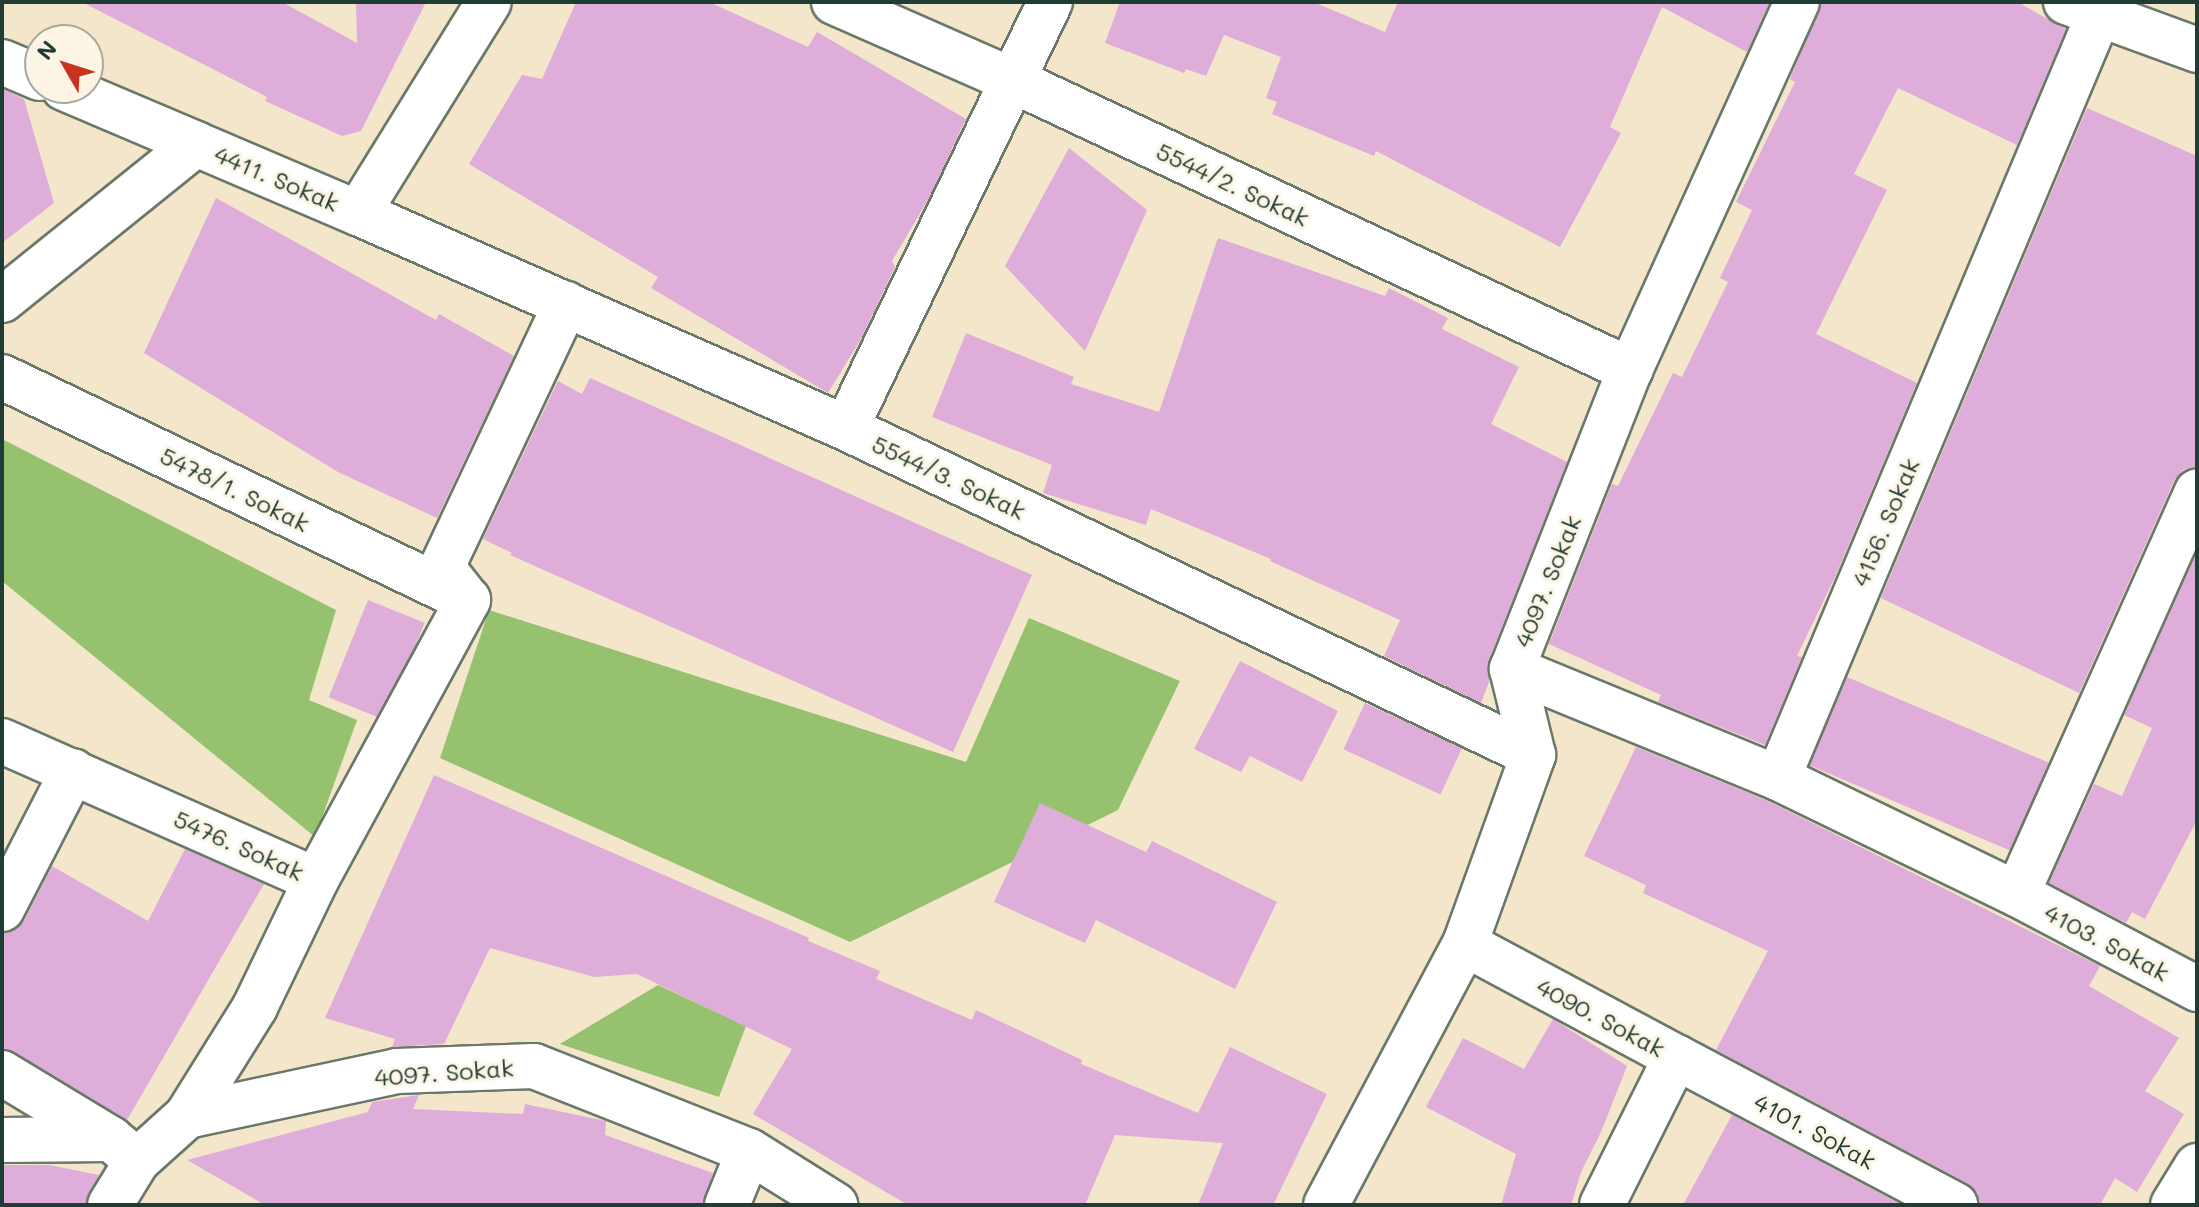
<!DOCTYPE html>
<html>
<head>
<meta charset="utf-8">
<style>
	body { margin:0 }
	#map { position:relative; width:2199px; height:1207px; overflow:hidden; background:#f3e6ca; font-family:Mali,sans-serif }
	div>[style] { position:absolute }
	.green>* { inset:0; background:#96c16f }
	.building>* { inset:0; background:#deadd9; transform-origin:0 0 }
	.roads { filter:drop-shadow(2px 0 #697868) drop-shadow(-2px 0 #697868) drop-shadow(0 2px #697868) drop-shadow(0 -2px #697868) }
	.minor>* { height:44px; margin:-22px; padding:0 22px; transform-origin:22px; border-radius:22px; background:#fff }
	span { translate:-50% -50%; white-space:nowrap; text-align:center; line-height:1.15; -webkit-text-stroke:6px #fcf5e5; paint-order:stroke }
	.street-label { font-size:24px; color:#1f3d34 }
	.frame { position:absolute; inset:0; border:4px solid #1f3d34; pointer-events:none }
	.north { position:absolute; left:24px; top:24px; width:80px; height:80px; box-sizing:border-box; background:#fcf5e5; border:2px solid #a4ab9e; border-radius:50%; rotate:309deg; font-size:22px; font-weight:700; line-height:32px; text-align:center; color:#1f3d34 }
	.north::after { content:''; display:block; margin:auto; width:28px; height:36px; background:#c8321e; clip-path:polygon(50% 0,100% 100%,50% 72%,0 100%) }
</style>
</head>
<body>
<div id="map">
	<div class="green">
		<i style="clip-path:polygon(2px 439px,336px 610px,309px 700px,357px 720px,315px 837px,2px 581px)"></i>
		<i style="clip-path:polygon(489px 610px,966px 762px,1029px 618px,1180px 681px,1118px 810px,850px 942px,440px 758px)"></i>
		<i style="clip-path:polygon(658px 985px,746px 1026px,719px 1097px,560px 1044px)"></i>
	</div>
	<div class="building">
		<i style="clip-path:polygon(82px 2px,282px 2px,357px 43px,356px 2px,426px 2px,361px 131px,342px 136px,265px 101px,267px 97px)"></i>
		<i style="clip-path:polygon(576px 2px,709px 2px,808px 47px,817px 32px,966px 119px,930px 196px,892px 261px,895px 267px,861px 339px,828px 393px,651px 288px,658px 277px,469px 164px,522px 75px,542px 79px)"></i>
		<i style="clip-path:polygon(1120px 2px,1313px 2px,1385px 32px,1398px 2px,1770px 2px,1747px 52px,1662px 7px,1610px 127px,1621px 133px,1560px 247px,1376px 151px,1374px 156px,1272px 114px,1277px 102px,1266px 98px,1281px 57px,1224px 35px,1206px 76px,1186px 69px,1184px 73px,1105px 43px)"></i>
		<i style="clip-path:polygon(1822px 2px,2017px 2px,2066px 29px,2017px 145px,1898px 88px,1854px 174px,1887px 190px,1816px 334px,1917px 383px,1835px 577px,1797px 656px,1802px 657px,1765px 745px,1658px 702px,1661px 695px,1549px 644px,1612px 484px,1618px 486px,1673px 373px,1682px 377px,1728px 282px,1720px 278px,1752px 210px,1736px 202px,1795px 82px,1790px 79px)"></i>
		<i style="clip-path:polygon(2px 89px,24px 99px,54px 203px,2px 243px)"></i>
		<i style="clip-path:polygon(2087px 108px,2197px 156px,2197px 466px,2183px 470px,2174px 481px,2079px 693px,1881px 598px)"></i>
		<i style="clip-path:polygon(1069px 148px,1147px 210px,1085px 351px,1005px 266px)"></i>
		<i style="clip-path:polygon(216px 198px,436px 320px,439px 314px,514px 356px,437px 518px,338px 472px,144px 353px)"></i>
		<i style="clip-path:polygon(1218px 238px,1385px 296px,1389px 288px,1448px 318px,1442px 329px,1519px 367px,1491px 424px,1567px 462px,1489px 660px,1489px 682px,1481px 703px,1384px 656px,1400px 620px,1270px 561px,1271px 559px,1151px 509px,1146px 525px,1043px 493px,1052px 465px,932px 417px,966px 333px,1074px 377px,1071px 384px,1159px 412px)"></i>
		<i style="clip-path:polygon(590px 378px,1032px 575px,953px 752px,510px 555px,512px 553px,483px 539px,558px 381px,582px 394px)"></i>
		<i style="clip-path:polygon(2197px 552px,2197px 820px,2145px 919px,2132px 912px,2126px 923px,2049px 883px,2094px 784px,2122px 796px,2152px 728px,2124px 715px)"></i>
		<i style="left:368px;top:600px;width:61px;height:105px;rotate:22deg"></i>
		<i style="clip-path:polygon(1240px 661px,1338px 711px,1302px 782px,1250px 756px,1241px 772px,1194px 749px)"></i>
		<i style="left:1847px;top:677px;width:219px;height:96px;rotate:23deg"></i>
		<i style="left:1365px;top:703px;width:107px;height:51px;rotate:25deg"></i>
		<i style="clip-path:polygon(1636px 747px,1768px 801px,2100px 966px,2089px 986px,2179px 1038px,2145px 1091px,2184px 1114px,2137px 1192px,2115px 1178px,2100px 1205px,1980px 1205px,1977px 1192px,1967px 1183px,1716px 1050px,1768px 951px,1643px 893px,1646px 885px,1584px 856px)"></i>
		<i style="clip-path:polygon(434px 775px,809px 938px,808px 941px,880px 971px,876px 979px,972px 1020px,976px 1010px,1082px 1060px,1081px 1064px,1198px 1113px,1230px 1047px,1327px 1094px,1273px 1205px,1198px 1205px,1223px 1143px,1115px 1135px,1085px 1205px,908px 1205px,753px 1114px,792px 1049px,637px 974px,594px 977px,490px 948px,444px 1044px,392px 1047px,395px 1039px,325px 1018px)"></i>
		<i style="clip-path:polygon(1040px 803px,1146px 852px,1152px 841px,1277px 902px,1235px 989px,1096px 920px,1085px 943px,994px 902px)"></i>
		<i style="clip-path:polygon(185px 849px,264px 884px,127px 1120px,15px 1052px,2px 1048px,2px 934px,15px 930px,24px 921px,52px 866px,148px 921px)"></i>
		<i style="clip-path:polygon(1553px 1019px,1627px 1066px,1601px 1132px,1581px 1172px,1571px 1205px,1501px 1205px,1516px 1154px,1426px 1107px,1463px 1038px,1524px 1069px)"></i>
		<i style="clip-path:polygon(419px 1095px,413px 1109px,523px 1114px,525px 1104px,606px 1121px,605px 1135px,713px 1173px,703px 1205px,265px 1205px,187px 1160px,368px 1112px,372px 1102px)"></i>
		<i style="clip-path:polygon(1732px 1115px,1902px 1205px,1683px 1205px)"></i>
		<i style="clip-path:polygon(2px 1165px,49px 1165px,99px 1175px,85px 1205px,2px 1205px)"></i>
	</div>
	<div class="roads">
		<div class="minor">
			<i style="left:834px;top:2px;width:194px;rotate:23.7deg"></i>
			<i style="left:1012px;top:80px;width:683px;rotate:25.14deg"></i>
			<i style="left:2066px;top:2px;width:140px;rotate:20.1deg"></i>
			<i style="left:2px;top:62px;width:41px;rotate:22.8deg"></i>
			<i style="left:64px;top:88px;width:143px;rotate:23deg"></i>
			<i style="left:358px;top:213px;width:533px;rotate:23.78deg"></i>
			<i style="left:846px;top:428px;width:761px;rotate:25.45deg"></i>
			<i style="left:2px;top:300px;width:249px;rotate:-38.8deg"></i>
			<i style="left:196px;top:144px;width:176px;rotate:23.1deg"></i>
			<i style="left:358px;top:213px;width:248px;rotate:-58.2deg"></i>
			<i style="left:2px;top:377px;width:513px;rotate:25.62deg"></i>
			<i style="left:846px;top:428px;width:472px;rotate:-64.4deg"></i>
			<i style="left:1512px;top:669px;width:287px;rotate:22.3deg"></i>
			<i style="left:1778px;top:778px;width:842px;rotate:-67.21deg"></i>
			<i style="left:2px;top:741px;width:343px;rotate:23.9deg"></i>
			<i style="left:316px;top:880px;width:141px;rotate:115.7deg"></i>
			<i style="left:255px;top:1007px;width:128px;rotate:122deg"></i>
			<i style="left:1778px;top:778px;width:266px;rotate:25.9deg"></i>
			<i style="left:2017px;top:894px;width:204px;rotate:27.8deg"></i>
			<i style="left:316px;top:880px;width:319px;rotate:-61.5deg"></i>
			<i style="left:468px;top:600px;width:42px;rotate:-128.2deg"></i>
			<i style="left:442px;top:567px;width:291px;rotate:-64.8deg"></i>
			<i style="left:2017px;top:894px;width:441px;rotate:-65.9deg"></i>
			<i style="left:2px;top:909px;width:155px;rotate:-62.8deg"></i>
			<i style="left:1465px;top:944px;width:239px;rotate:28.2deg"></i>
			<i style="left:1676px;top:1057px;width:165px;rotate:116.6deg"></i>
			<i style="left:1676px;top:1057px;width:316px;rotate:27.9deg"></i>
			<i style="left:2px;top:1073px;width:127px;rotate:31.2deg"></i>
			<i style="left:2px;top:1140px;width:109px;rotate:-0.5deg"></i>
			<i style="left:111px;top:1139px;width:34px;rotate:40deg"></i>
			<i style="left:137px;top:1161px;width:67px;rotate:-42deg"></i>
			<i style="left:187px;top:1116px;width:215px;rotate:-12.1deg"></i>
			<i style="left:397px;top:1071px;width:137px;rotate:-2.1deg"></i>
			<i style="left:534px;top:1066px;width:231px;rotate:21.6deg"></i>
			<i style="left:749px;top:1151px;width:102px;rotate:32.1deg"></i>
			<i style="left:110px;top:1205px;width:52px;rotate:-58.5deg"></i>
			<i style="left:727px;top:1205px;width:58px;rotate:-67.8deg"></i>
			<i style="left:1326px;top:1205px;width:296px;rotate:-62deg"></i>
			<i style="left:1465px;top:944px;width:201px;rotate:-70.2deg"></i>
			<i style="left:1533px;top:755px;width:89px;rotate:-103.7deg"></i>
			<i style="left:1512px;top:669px;width:321px;rotate:-68.5deg"></i>
			<i style="left:1630px;top:370px;width:404px;rotate:-65.6deg"></i>
			<i style="left:2173px;top:1205px;width:46px;rotate:-58.4deg"></i>
		</div>
	</div>
	<div class="street-label">
		<span style="left:277px;top:178px;rotate:23deg">4411. Sokak</span>
		<span style="left:1233px;top:184px;rotate:25deg">5544/2. Sokak</span>
		<span style="left:949px;top:477px;rotate:25deg">5544/3. Sokak</span>
		<span style="left:235px;top:489px;rotate:26deg">5478/1. Sokak</span>
		<span style="left:1885px;top:522px;rotate:-67deg">4156. Sokak</span>
		<span style="left:1547px;top:581px;rotate:-68deg">4097. Sokak</span>
		<span style="left:239px;top:845px;rotate:24deg">5476. Sokak</span>
		<span style="left:2107px;top:942px;rotate:28deg">4103. Sokak</span>
		<span style="left:1601px;top:1017px;rotate:28deg">4090. Sokak</span>
		<span style="left:444px;top:1072px;rotate:-4deg">4097. Sokak</span>
		<span style="left:1815px;top:1131px;rotate:28deg">4101. Sokak</span>
	</div>
	<div class="frame"></div>
	<div class="north">N</div>
</div>
</body>
</html>
